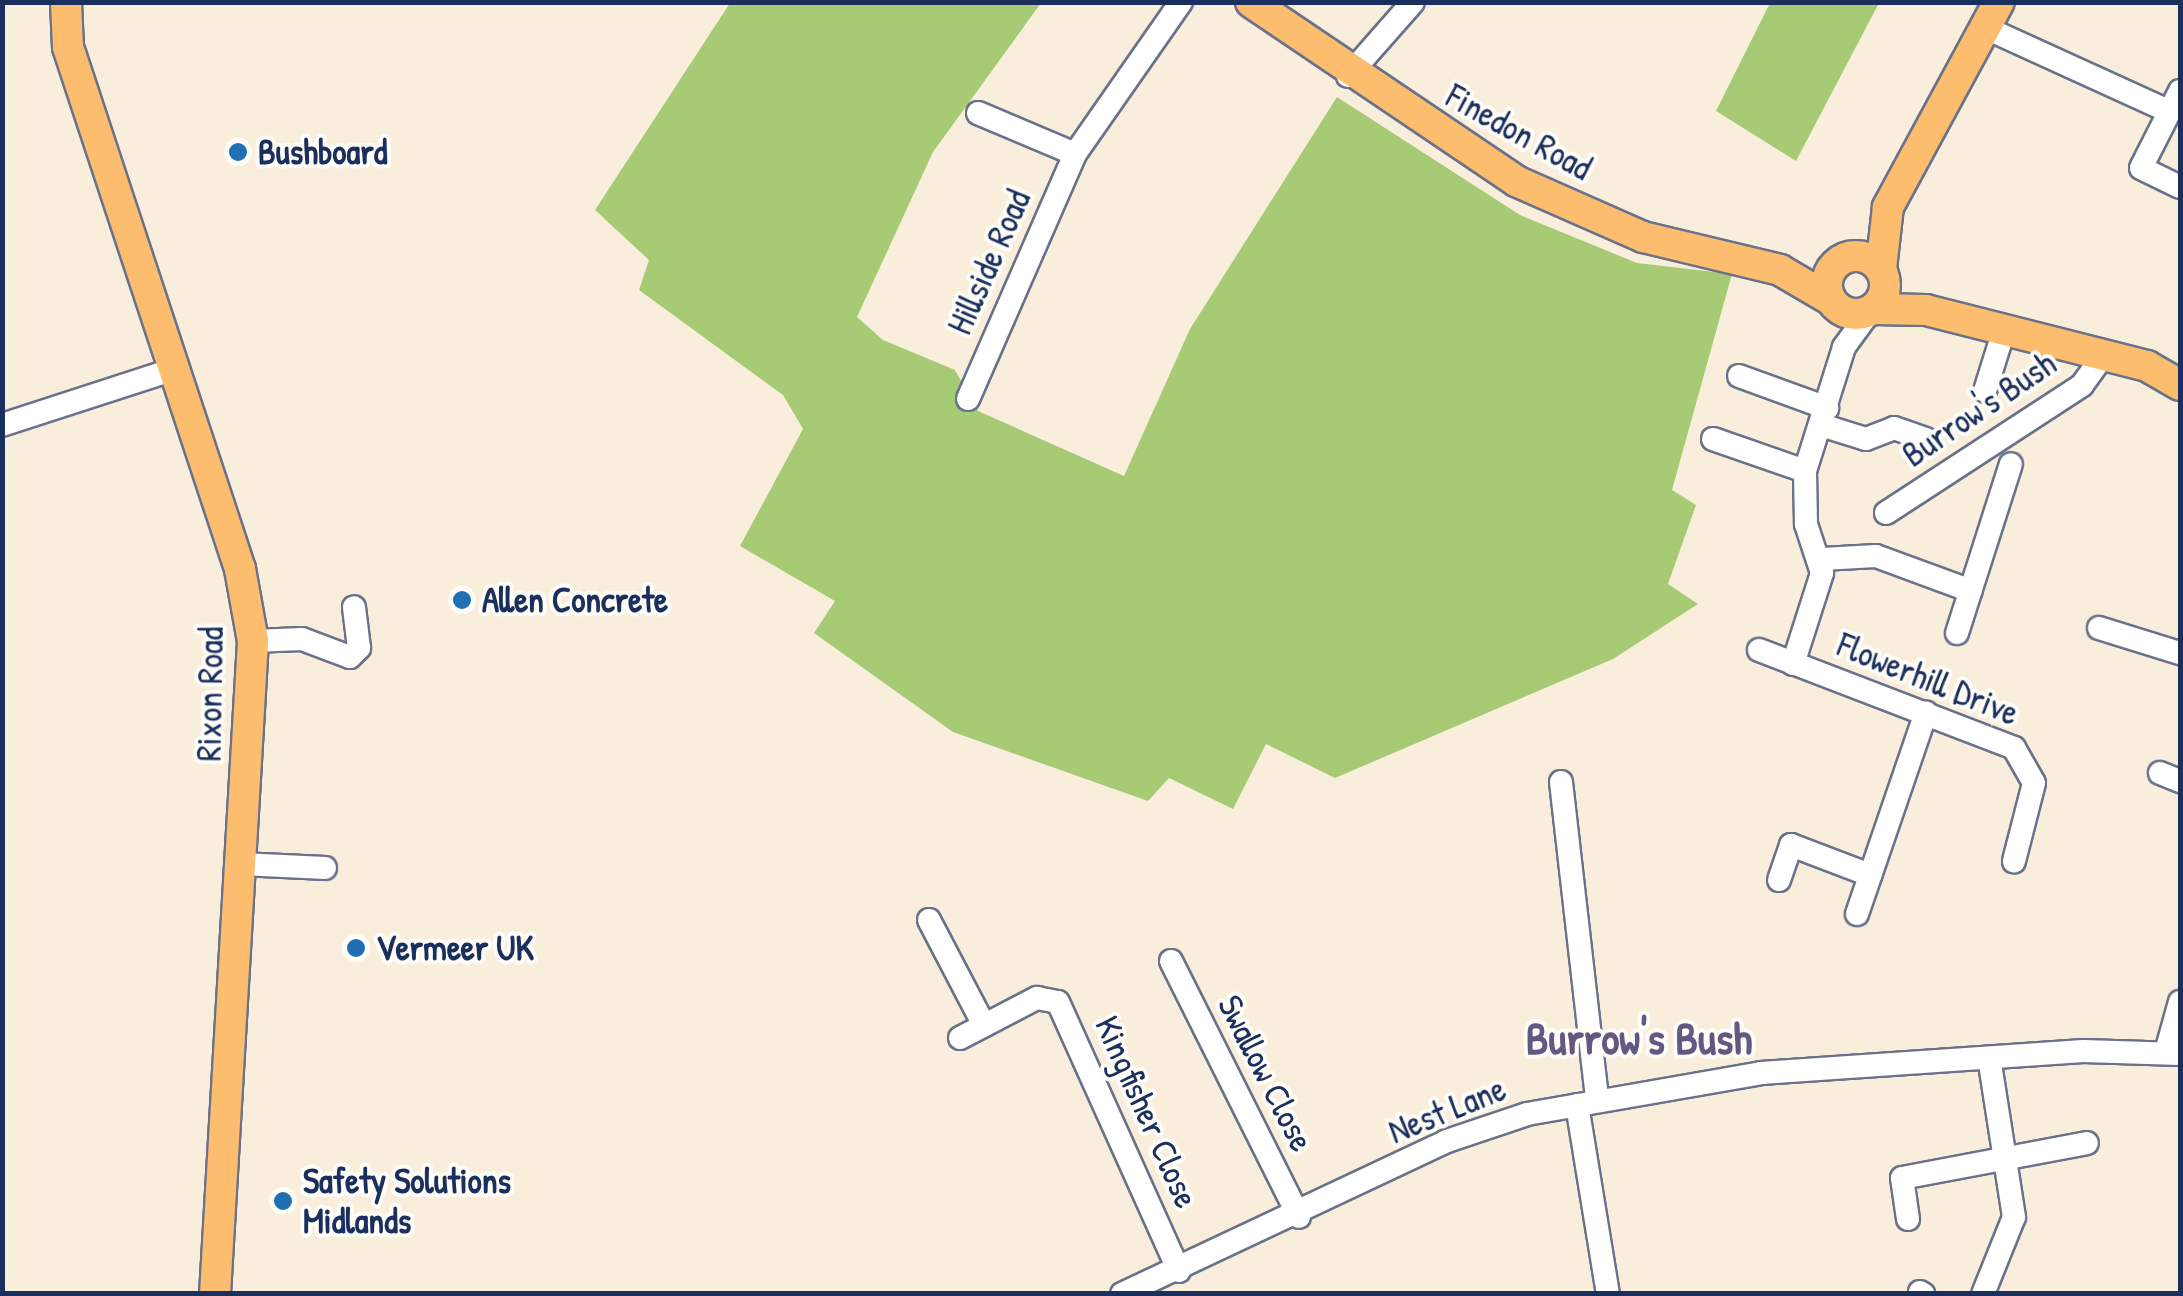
<!DOCTYPE html>
<html>
<head>
<meta charset="utf-8">
<style>
	body { margin:0 }
	#map { position:relative; width:2183px; height:1296px; overflow:hidden; background:#f9eddc; font-family:"Patrick Hand",sans-serif }
	div>[style] { position:absolute }
	.green>* { inset:0; background:#a7cb75 }
	.roads { filter:drop-shadow(2px 0 #69728a) drop-shadow(-2px 0 #69728a) drop-shadow(0 2px #69728a) drop-shadow(0 -2px #69728a) }
	.minor>* { height:22px; margin:-11px; padding:0 11px; transform-origin:11px; border-radius:11px; background:#fff }
	.major>* { height:30px; margin:-15px; padding:0 15px; transform-origin:15px; border-radius:15px; background:#fcbd6f }
	.major>.ring { margin:-15px; padding:0; box-sizing:content-box; background:none; border:30px solid #fcbd6f; border-radius:50% }
	.dots>* { width:28px; height:28px; translate:-50% -50%; box-sizing:border-box; border:5px solid #fdfcf7; border-radius:50% }
	span { translate:-50% -50%; white-space:nowrap; text-align:center; line-height:1.15; -webkit-text-stroke:8px #fdfcf7; paint-order:stroke }
	.street-label { font-size:35px; color:#1b2f5e }
	.poi-label { font-size:35px; color:#1b2f5e; font-weight:700 }
	.left { translate:0 -50%; text-align:left }
	.district-label { font-size:45px; color:#635882; font-weight:700 }
	.frame { position:absolute; inset:0; border:5px solid #1b2f5e; pointer-events:none }
</style>
</head>
<body>
<div id="map">
	<div class="green">
		<i style="clip-path:polygon(730px 3px,1041px 3px,933px 152px,857px 317px,883px 340px,955px 370px,978px 411px,1124px 476px,1190px 329px,1337px 97px,1520px 215px,1637px 263px,1732px 274px,1672px 490px,1696px 505px,1668px 584px,1698px 604px,1613px 659px,1335px 778px,1266px 744px,1233px 809px,1169px 778px,1148px 801px,953px 732px,814px 633px,835px 601px,740px 546px,803px 429px,783px 395px,639px 290px,649px 260px,595px 210px)"></i>
		<i style="clip-path:polygon(1770px 3px,1879px 3px,1796px 161px,1716px 111px)"></i>
	</div>
	<div class="roads">
		<div class="minor">
			<i style="left:1986px;top:28px;width:202px;rotate:24.5deg"></i>
			<i style="left:1348px;top:76px;width:98px;rotate:-48.7deg"></i>
			<i style="left:2180px;top:91px;width:86px;rotate:116.9deg"></i>
			<i style="left:2141px;top:168px;width:43px;rotate:26deg"></i>
			<i style="left:978px;top:113px;width:105px;rotate:22.9deg"></i>
			<i style="left:1739px;top:376px;width:94px;rotate:20deg"></i>
			<i style="left:1985px;top:391px;width:64px;rotate:-72.7deg"></i>
			<i style="left:968px;top:399px;width:267px;rotate:-66.4deg"></i>
			<i style="left:1075px;top:154px;width:185px;rotate:-55.1deg"></i>
			<i style="left:2px;top:425px;width:181px;rotate:-18deg"></i>
			<i style="left:1821px;top:425px;width:47px;rotate:17.3deg"></i>
			<i style="left:1866px;top:439px;width:30px;rotate:-21deg"></i>
			<i style="left:1894px;top:428px;width:34px;rotate:19deg"></i>
			<i style="left:1713px;top:439px;width:97px;rotate:19.2deg"></i>
			<i style="left:1886px;top:513px;width:234px;rotate:-33.1deg"></i>
			<i style="left:2082px;top:385px;width:37px;rotate:-54deg"></i>
			<i style="left:1822px;top:559px;width:54px;rotate:-3.2deg"></i>
			<i style="left:1876px;top:556px;width:101px;rotate:20.2deg"></i>
			<i style="left:2099px;top:628px;width:85px;rotate:17.2deg"></i>
			<i style="left:1957px;top:633px;width:177px;rotate:-72.3deg"></i>
			<i style="left:253px;top:641px;width:49px;rotate:-2.3deg"></i>
			<i style="left:302px;top:639px;width:51px;rotate:20.6deg"></i>
			<i style="left:350px;top:657px;width:13px;rotate:-45deg"></i>
			<i style="left:359px;top:648px;width:41px;rotate:-97deg"></i>
			<i style="left:1759px;top:650px;width:273px;rotate:21deg"></i>
			<i style="left:2014px;top:748px;width:40px;rotate:60.3deg"></i>
			<i style="left:2034px;top:783px;width:81px;rotate:104.4deg"></i>
			<i style="left:1793px;top:664px;width:96px;rotate:-72.3deg"></i>
			<i style="left:1822px;top:573px;width:52px;rotate:-108.1deg"></i>
			<i style="left:1806px;top:524px;width:53px;rotate:-91.1deg"></i>
			<i style="left:1805px;top:471px;width:130px;rotate:-72.5deg"></i>
			<i style="left:1844px;top:347px;width:46px;rotate:-53.9deg"></i>
			<i style="left:2160px;top:773px;width:22px;rotate:22deg"></i>
			<i style="left:1561px;top:782px;width:319px;rotate:83.5deg"></i>
			<i style="left:241px;top:864px;width:84px;rotate:2.7deg"></i>
			<i style="left:1779px;top:880px;width:37px;rotate:-71deg"></i>
			<i style="left:1791px;top:845px;width:85px;rotate:20.8deg"></i>
			<i style="left:1857px;top:914px;width:213px;rotate:-71.1deg"></i>
			<i style="left:929px;top:920px;width:119px;rotate:62.4deg"></i>
			<i style="left:1171px;top:961px;width:286px;rotate:63.4deg"></i>
			<i style="left:960px;top:1038px;width:87px;rotate:-27.5deg"></i>
			<i style="left:1037px;top:998px;width:21px;rotate:11deg"></i>
			<i style="left:1058px;top:1002px;width:295px;rotate:65.8deg"></i>
			<i style="left:2166px;top:1052px;width:52px;rotate:-74.4deg"></i>
			<i style="left:1577px;top:1105px;width:192px;rotate:80.7deg"></i>
			<i style="left:1908px;top:1219px;width:41px;rotate:-98.3deg"></i>
			<i style="left:1902px;top:1178px;width:188px;rotate:-10.7deg"></i>
			<i style="left:1920px;top:1292px;width:4px;rotate:34deg"></i>
			<i style="left:1122px;top:1294px;width:359px;rotate:-25.2deg"></i>
			<i style="left:1447px;top:1141px;width:84px;rotate:-18.6deg"></i>
			<i style="left:1527px;top:1114px;width:238px;rotate:-9.9deg"></i>
			<i style="left:1761px;top:1073px;width:323px;rotate:-3.9deg"></i>
			<i style="left:2083px;top:1051px;width:97px;rotate:1.8deg"></i>
			<i style="left:1983px;top:1294px;width:83px;rotate:-68.1deg"></i>
			<i style="left:2014px;top:1217px;width:161px;rotate:-98.9deg"></i>
		</div>
		<div class="major">
			<i style="left:66px;top:2px;width:45px;rotate:87.5deg"></i>
			<i style="left:68px;top:47px;width:550px;rotate:71.76deg"></i>
			<i style="left:240px;top:569px;width:73px;rotate:79.8deg"></i>
			<i style="left:253px;top:641px;width:654px;rotate:93.33deg"></i>
			<i style="left:1251px;top:2px;width:320px;rotate:34deg"></i>
			<i style="left:1516px;top:181px;width:139px;rotate:23.8deg"></i>
			<i style="left:1643px;top:237px;width:141px;rotate:13.5deg"></i>
			<i style="left:1780px;top:270px;width:59px;rotate:30.5deg"></i>
			<i class="ring" style="left:1827px;top:256px;width:28px;height:28px"></i>
			<i style="left:1881px;top:269px;width:62px;rotate:-83.6deg"></i>
			<i style="left:1888px;top:207px;width:233px;rotate:-61.6deg"></i>
			<i style="left:1873px;top:309px;width:53px;rotate:1.1deg"></i>
			<i style="left:1926px;top:310px;width:228px;rotate:14.2deg"></i>
			<i style="left:2147px;top:366px;width:38px;rotate:30deg"></i>
		</div>
	</div>
	<div class="dots">
		<i style="left:238px;top:152px;background:#1f6fb2"></i>
		<i style="left:462px;top:600px;background:#1f6fb2"></i>
		<i style="left:356px;top:948px;background:#1f6fb2"></i>
		<i style="left:283px;top:1201px;background:#1f6fb2"></i>
	</div>
	<div class="street-label">
		<span style="left:1519px;top:132px;rotate:29deg">Finedon Road</span>
		<span style="left:989px;top:262px;rotate:-66deg">Hillside Road</span>
		<span style="left:1979px;top:409px;rotate:-34deg">Burrow's Bush</span>
		<span style="left:1928px;top:679px;rotate:22deg">Flowerhill Drive</span>
		<span style="left:210px;top:694px;rotate:-89deg">Rixon Road</span>
		<span style="left:1266px;top:1073px;rotate:63deg">Swallow Close</span>
		<span style="left:1447px;top:1110px;rotate:-22deg">Nest Lane</span>
		<span style="left:1147px;top:1112px;rotate:66deg">Kingfisher Close</span>
	</div>
	<div class="poi-label">
		<span class="left" style="left:258px;top:152px">Bushboard</span>
		<span class="left" style="left:482px;top:600px">Allen Concrete</span>
		<span class="left" style="left:376px;top:948px">Vermeer UK</span>
		<span class="left" style="left:303px;top:1201px">Safety Solutions<br>Midlands</span>
	</div>
	<div class="district-label">
		<span style="left:1639px;top:1038px">Burrow's Bush</span>
	</div>
	<div class="frame"></div>
</div>
</body>
</html>
